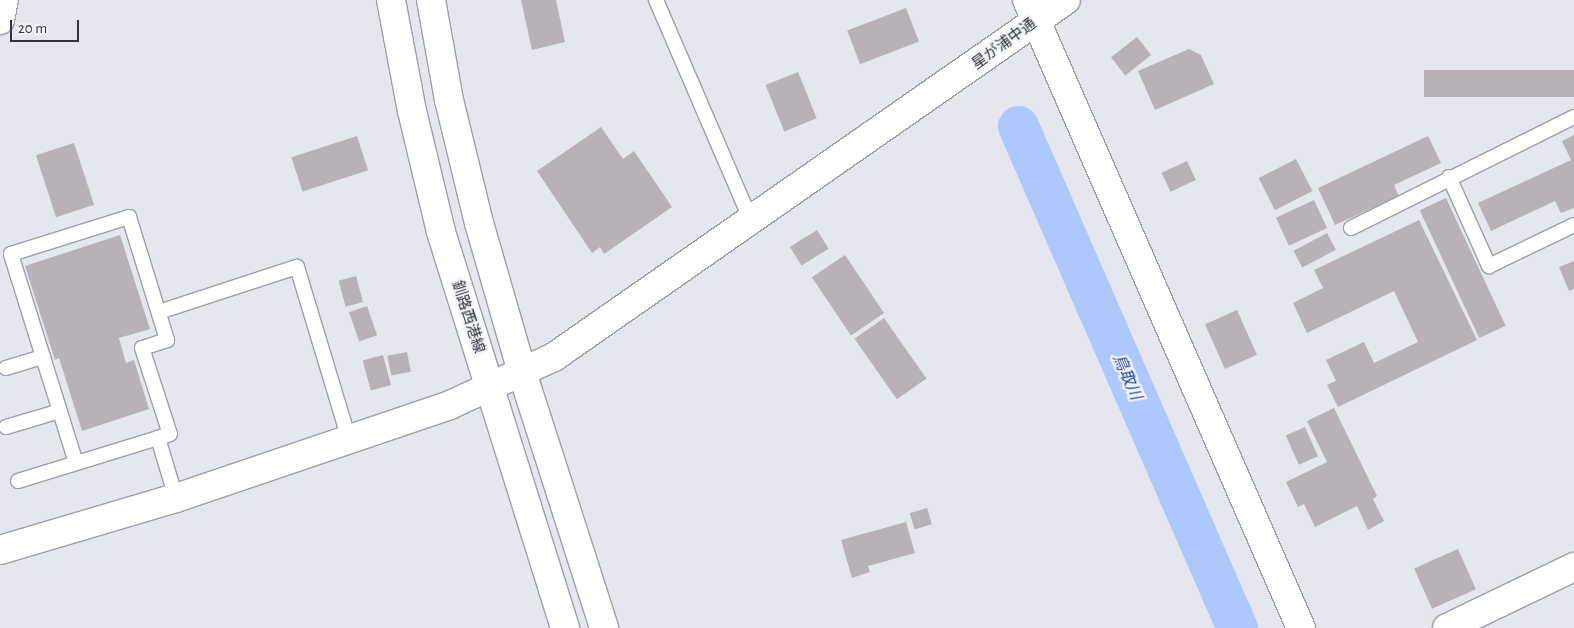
<!DOCTYPE html>
<html>
<head>
<meta charset="utf-8">
<style>
	body { margin:0 }
	#map { position:relative; width:1574px; height:628px; overflow:hidden; background:#e5e7ee; font-family:"Alegreya Sans","Noto Sans JP",sans-serif }
	div>[style] { position:absolute }
	.river>* { height:41px; margin:-20.5px; padding:0 20.5px; transform-origin:20.5px; border-radius:20.5px; background:#acc8fd }
	.building>* { inset:0; background:#b6b2b8; transform-origin:0 0 }
	.roads { filter:drop-shadow(1px 0 #9d9fa6) drop-shadow(-1px 0 #9d9fa6) drop-shadow(0 1px #9d9fa6) drop-shadow(0 -1px #9d9fa6) }
	.lane>* { height:14px; margin:-7px; padding:0 7px; transform-origin:7px; border-radius:7px; background:#fff }
	.street>* { height:28px; margin:-14px; padding:0 14px; transform-origin:14px; border-radius:14px; background:#fff }
	.secondary>* { height:28px; margin:-14px; padding:0 14px; transform-origin:14px; border-radius:14px; background:#fff }
	span { translate:-50% -50%; white-space:nowrap; text-align:center; line-height:1.15; -webkit-text-stroke:4.5px #f2f4fb; paint-order:stroke }
	.street-label { font-size:15px; color:#333437 }
	.water-label { font-size:16px; color:#1e3f8a; font-style:italic }
	.scale { position:absolute; left:10px; top:20px; width:69px; height:22px; box-sizing:border-box; border:2px solid #333437; border-top:0; padding-left:6px; font-size:15px; line-height:18px; white-space:nowrap; color:#333437; -webkit-text-stroke:4px #f2f4fb; paint-order:stroke }
</style>
</head>
<body>
<div id="map">
	<div class="river">
		<i style="left:1018px;top:126px;width:548px;rotate:66.43deg"></i>
	</div>
	<div class="building">
		<i style="clip-path:polygon(521px 0,556px 0,565px 42px,532px 50px)"></i>
		<i style="left:906px;top:8px;width:36px;height:63px;rotate:69deg"></i>
		<i style="left:1137px;top:37px;width:23px;height:33px;rotate:52deg"></i>
		<i style="clip-path:polygon(1189px 49px,1201px 55px,1214px 84px,1155px 110px,1138px 71px)"></i>
		<i style="left:1574px;top:70px;width:27px;height:150px;rotate:90deg"></i>
		<i style="left:798px;top:72px;width:50px;height:35px;rotate:68deg"></i>
		<i style="clip-path:polygon(601px 127px,623px 159px,634px 151px,672px 207px,604px 254px,600px 247px,592px 253px,537px 171px)"></i>
		<i style="clip-path:polygon(1574px 135px,1574px 208px,1561px 213px,1555px 201px,1491px 231px,1478px 203px,1571px 160px,1562px 141px)"></i>
		<i style="left:357px;top:136px;width:36px;height:69px;rotate:72deg"></i>
		<i style="clip-path:polygon(1428px 136px,1441px 163px,1394px 185px,1399px 196px,1335px 225px,1318px 188px)"></i>
		<i style="left:74px;top:143px;width:65px;height:40px;rotate:72deg"></i>
		<i style="left:1296px;top:159px;width:36px;height:42px;rotate:63deg"></i>
		<i style="left:1187px;top:161px;width:21px;height:28px;rotate:65deg"></i>
		<i style="left:1446px;top:198px;width:141px;height:29px;rotate:65deg"></i>
		<i style="left:1314px;top:200px;width:31px;height:42px;rotate:65deg"></i>
		<i style="clip-path:polygon(1419px 220px,1477px 340px,1338px 407px,1327px 385px,1336px 381px,1326px 360px,1364px 342px,1374px 363px,1418px 342px,1394px 291px,1307px 333px,1293px 303px,1323px 288px,1314px 270px)"></i>
		<i style="left:817px;top:230px;width:22px;height:32px;rotate:58deg"></i>
		<i style="left:1327px;top:233px;width:19px;height:38px;rotate:62deg"></i>
		<i style="clip-path:polygon(120px 235px,150px 329px,119px 338px,126px 363px,134px 360px,149px 409px,82px 431px,59px 358px,55px 360px,25px 266px)"></i>
		<i style="left:845px;top:255px;width:70px;height:40px;rotate:56deg"></i>
		<i style="clip-path:polygon(1574px 261px,1574px 289px,1569px 291px,1559px 267px)"></i>
		<i style="left:356px;top:276px;width:27px;height:18px;rotate:75deg"></i>
		<i style="left:367px;top:306px;width:31px;height:19px;rotate:71deg"></i>
		<i style="left:1237px;top:310px;width:49px;height:35px;rotate:66deg"></i>
		<i style="left:884px;top:318px;width:74px;height:36px;rotate:55deg"></i>
		<i style="left:407px;top:352px;width:20px;height:20px;rotate:79deg"></i>
		<i style="left:383px;top:355px;width:31px;height:21px;rotate:75deg"></i>
		<i style="clip-path:polygon(1334px 408px,1377px 496px,1373px 499px,1384px 521px,1368px 530px,1357px 506px,1315px 527px,1304px 504px,1298px 507px,1286px 482px,1327px 462px,1307px 421px)"></i>
		<i style="left:1305px;top:427px;width:32px;height:21px;rotate:66deg"></i>
		<i style="left:927px;top:508px;width:17px;height:18px;rotate:73deg"></i>
		<i style="clip-path:polygon(906px 522px,915px 553px,868px 566px,870px 572px,852px 578px,841px 540px)"></i>
		<i style="left:1458px;top:549px;width:44px;height:48px;rotate:66deg"></i>
	</div>
	<div class="roads">
		<div class="lane">
			<i style="left:656px;top:0;width:241px;rotate:66.7deg"></i>
			<i style="left:1449px;top:177px;width:98px;rotate:65.8deg"></i>
			<i style="left:1489px;top:266px;width:94px;rotate:-25.8deg"></i>
			<i style="left:1351px;top:228px;width:249px;rotate:-26.5deg"></i>
			<i style="left:159px;top:312px;width:145px;rotate:-18.1deg"></i>
			<i style="left:297px;top:267px;width:180px;rotate:73.2deg"></i>
			<i style="left:6px;top:368px;width:39px;rotate:-17deg"></i>
			<i style="left:6px;top:427px;width:56px;rotate:-16.5deg"></i>
			<i style="left:76px;top:463px;width:219px;rotate:-107.3deg"></i>
			<i style="left:11px;top:254px;width:124px;rotate:-17.4deg"></i>
			<i style="left:129px;top:217px;width:129px;rotate:72.8deg"></i>
			<i style="left:167px;top:340px;width:26px;rotate:162deg"></i>
			<i style="left:142px;top:348px;width:90px;rotate:72deg"></i>
			<i style="left:170px;top:434px;width:13px;rotate:162deg"></i>
			<i style="left:18px;top:481px;width:146px;rotate:-17.1deg"></i>
			<i style="left:158px;top:438px;width:63px;rotate:73.3deg"></i>
		</div>
		<div class="street">
			<i style="left:1027px;top:0;width:685px;rotate:66.43deg"></i>
			<i style="left:0;top:20px;width:20px;rotate:-79deg"></i>
			<i style="left:0;top:550px;width:184px;rotate:-16.5deg"></i>
			<i style="left:176px;top:498px;width:289px;rotate:-18.7deg"></i>
			<i style="left:450px;top:405px;width:115px;rotate:-24.8deg"></i>
			<i style="left:554px;top:357px;width:624px;rotate:-34.89deg"></i>
			<i style="left:1447px;top:628px;width:141px;rotate:-25.7deg"></i>
		</div>
		<div class="secondary">
			<i style="left:391px;top:0;width:113px;rotate:79.3deg"></i>
			<i style="left:412px;top:111px;width:124px;rotate:76.5deg"></i>
			<i style="left:441px;top:232px;width:415px;rotate:72.6deg"></i>
			<i style="left:431px;top:0;width:102px;rotate:79.8deg"></i>
			<i style="left:449px;top:100px;width:127px;rotate:76.3deg"></i>
			<i style="left:479px;top:223px;width:155px;rotate:73.9deg"></i>
			<i style="left:522px;top:372px;width:269px;rotate:72.2deg"></i>
		</div>
	</div>
	<div class="street-label">
		<span style="left:1004px;top:44px;rotate:-36deg">星が浦中通</span>
		<span style="left:468px;top:317px;rotate:72deg">釧路西港線</span>
	</div>
	<div class="water-label">
		<span style="left:1127px;top:377px;rotate:66deg">鳥取川</span>
	</div>
	<div class="scale">20 m</div>
</div>
</body>
</html>
